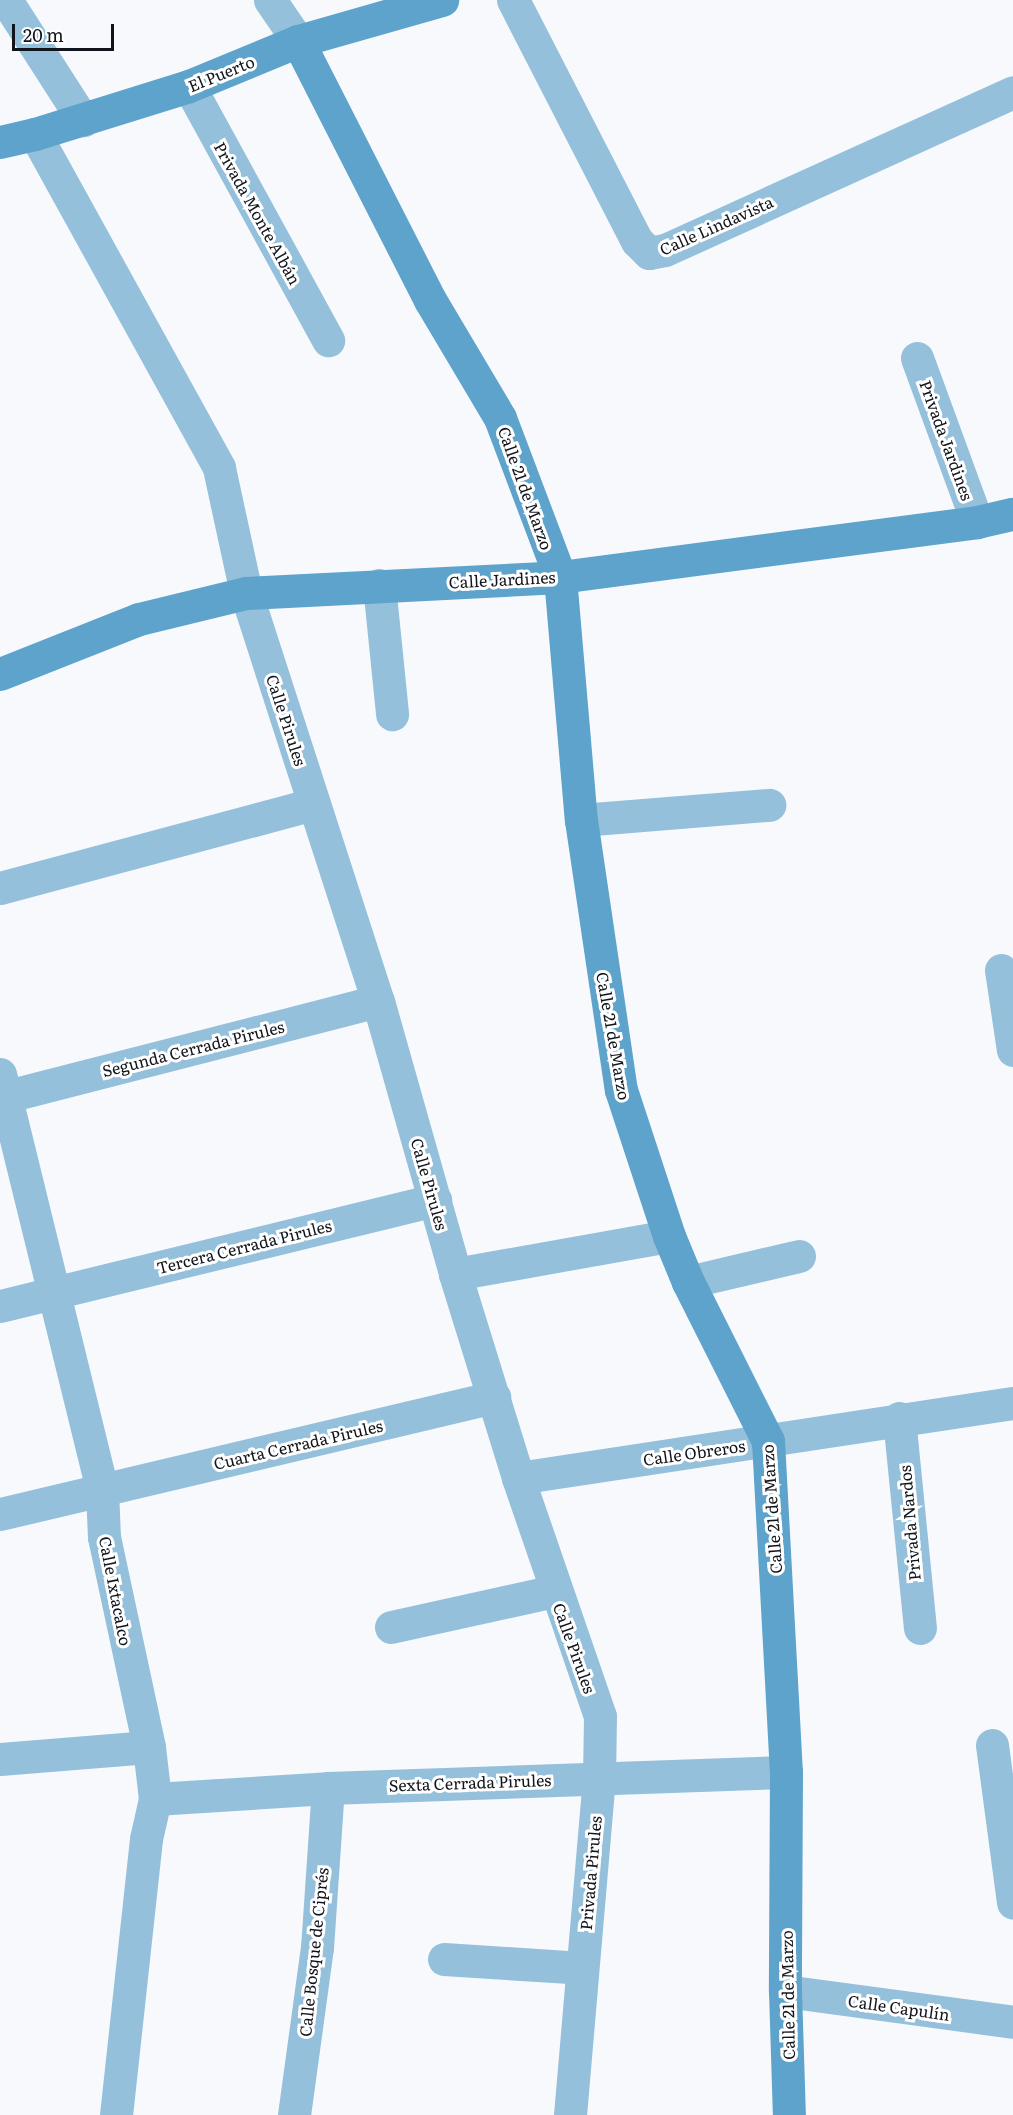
<!DOCTYPE html>
<html>
<head>
<meta charset="utf-8">
<style>
	body { margin:0 }
	#map { position:relative; width:1013px; height:2115px; overflow:hidden; background:#f7f9fd; font-family:Literata,serif }
	div>[style] { position:absolute }
	.street>* { height:33px; margin:-16.5px; padding:0 16.5px; transform-origin:16.5px; border-radius:16.5px; background:#94c0db }
	.secondary>* { height:33px; margin:-16.5px; padding:0 16.5px; transform-origin:16.5px; border-radius:16.5px; background:#5da3cb }
	span { translate:-50% -50%; white-space:nowrap; text-align:center; line-height:1.15; -webkit-text-stroke:6px #fff; paint-order:stroke }
	.street-label { font-size:16px; color:#11141a }
	.scale { position:absolute; left:12px; top:24px; width:102px; height:27px; box-sizing:border-box; border:3px solid #11141a; border-top:0; padding-left:8px; font-size:18px; line-height:21px; white-space:nowrap; color:#11141a; -webkit-text-stroke:4px #fff; paint-order:stroke }
</style>
</head>
<body>
<div id="map">
	<div class="street">
		<i style="left:6px;top:0;width:143px;rotate:57.3deg"></i>
		<i style="left:270px;top:0;width:50px;rotate:55.7deg"></i>
		<i style="left:513px;top:0;width:271px;rotate:62.8deg"></i>
		<i style="left:637px;top:241px;width:17px;rotate:45deg"></i>
		<i style="left:649px;top:253px;width:16px;rotate:-11deg"></i>
		<i style="left:665px;top:250px;width:382px;rotate:-24.4deg"></i>
		<i style="left:189px;top:86px;width:290px;rotate:61.3deg"></i>
		<i style="left:35px;top:134px;width:381px;rotate:61.1deg"></i>
		<i style="left:219px;top:468px;width:128px;rotate:77.8deg"></i>
		<i style="left:246px;top:593px;width:429px;rotate:72.1deg"></i>
		<i style="left:378px;top:1001px;width:284px;rotate:74.2deg"></i>
		<i style="left:455px;top:1274px;width:214px;rotate:72.8deg"></i>
		<i style="left:518px;top:1478px;width:252px;rotate:71deg"></i>
		<i style="left:600px;top:1716px;width:61px;rotate:90.9deg"></i>
		<i style="left:599px;top:1777px;width:339px;rotate:94.9deg"></i>
		<i style="left:917px;top:358px;width:175px;rotate:69.9deg"></i>
		<i style="left:379px;top:585px;width:130px;rotate:84.2deg"></i>
		<i style="left:581px;top:820px;width:189px;rotate:-4.6deg"></i>
		<i style="left:0;top:888px;width:325px;rotate:-15deg"></i>
		<i style="left:1001px;top:970px;width:81px;rotate:81.5deg"></i>
		<i style="left:0;top:1074px;width:428px;rotate:76.2deg"></i>
		<i style="left:102px;top:1490px;width:47px;rotate:87.6deg"></i>
		<i style="left:104px;top:1537px;width:215px;rotate:77.9deg"></i>
		<i style="left:149px;top:1747px;width:52px;rotate:83.4deg"></i>
		<i style="left:155px;top:1799px;width:41px;rotate:102.7deg"></i>
		<i style="left:146px;top:1839px;width:278px;rotate:96.2deg"></i>
		<i style="left:0;top:1098px;width:390px;rotate:-14.4deg"></i>
		<i style="left:455px;top:1274px;width:217px;rotate:-10.1deg"></i>
		<i style="left:688px;top:1282px;width:114px;rotate:-13.2deg"></i>
		<i style="left:0;top:1306px;width:448px;rotate:-13.7deg"></i>
		<i style="left:899px;top:1418px;width:211px;rotate:84.3deg"></i>
		<i style="left:518px;top:1478px;width:501px;rotate:-8.62deg"></i>
		<i style="left:0;top:1514px;width:508px;rotate:-13.32deg"></i>
		<i style="left:391px;top:1627px;width:168px;rotate:-12.4deg"></i>
		<i style="left:992px;top:1745px;width:159px;rotate:82.4deg"></i>
		<i style="left:0;top:1759px;width:149px;rotate:-4.6deg"></i>
		<i style="left:155px;top:1799px;width:173px;rotate:-3.6deg"></i>
		<i style="left:328px;top:1788px;width:458px;rotate:-2deg"></i>
		<i style="left:444px;top:1959px;width:138px;rotate:3.7deg"></i>
		<i style="left:785px;top:1991px;width:230px;rotate:7.7deg"></i>
		<i style="left:294px;top:2115px;width:169px;rotate:-82.2deg"></i>
		<i style="left:317px;top:1948px;width:160px;rotate:-86.1deg"></i>
	</div>
	<div class="secondary">
		<i style="left:298px;top:41px;width:291px;rotate:63deg"></i>
		<i style="left:430px;top:300px;width:137px;rotate:59.3deg"></i>
		<i style="left:500px;top:418px;width:170px;rotate:69.3deg"></i>
		<i style="left:560px;top:577px;width:244px;rotate:85.1deg"></i>
		<i style="left:581px;top:820px;width:273px;rotate:81.6deg"></i>
		<i style="left:621px;top:1090px;width:154px;rotate:71.8deg"></i>
		<i style="left:669px;top:1236px;width:50px;rotate:67.6deg"></i>
		<i style="left:688px;top:1282px;width:178px;rotate:63.3deg"></i>
		<i style="left:768px;top:1441px;width:331px;rotate:86.9deg"></i>
		<i style="left:786px;top:1772px;width:219px;rotate:90.3deg"></i>
		<i style="left:785px;top:1991px;width:124px;rotate:88.2deg"></i>
		<i style="left:0;top:142px;width:36px;rotate:-13deg"></i>
		<i style="left:35px;top:134px;width:161px;rotate:-17.3deg"></i>
		<i style="left:189px;top:86px;width:118px;rotate:-22.4deg"></i>
		<i style="left:298px;top:41px;width:150px;rotate:-15.9deg"></i>
		<i style="left:0;top:674px;width:149px;rotate:-21.6deg"></i>
		<i style="left:139px;top:619px;width:110px;rotate:-13.7deg"></i>
		<i style="left:246px;top:593px;width:314px;rotate:-2.9deg"></i>
		<i style="left:560px;top:577px;width:421px;rotate:-7.5deg"></i>
		<i style="left:977px;top:522px;width:37px;rotate:-13deg"></i>
	</div>
	<div class="street-label">
		<span style="left:221px;top:73px;rotate:-22deg">El Puerto</span>
		<span style="left:258px;top:213px;rotate:61deg">Privada Monte Albán</span>
		<span style="left:716px;top:225px;rotate:-24deg">Calle Lindavista</span>
		<span style="left:947px;top:440px;rotate:70deg">Privada Jardines</span>
		<span style="left:526px;top:488px;rotate:70deg">Calle 21 de Marzo</span>
		<span style="left:502px;top:579px;rotate:-3deg">Calle Jardines</span>
		<span style="left:287px;top:720px;rotate:72deg">Calle Pirules</span>
		<span style="left:614px;top:1036px;rotate:80deg">Calle 21 de Marzo</span>
		<span style="left:193px;top:1048px;rotate:-14deg">Segunda Cerrada Pirules</span>
		<span style="left:430px;top:1184px;rotate:74deg">Calle Pirules</span>
		<span style="left:244px;top:1246px;rotate:-14deg">Tercera Cerrada Pirules</span>
		<span style="left:298px;top:1444px;rotate:-13deg">Cuarta Cerrada Pirules</span>
		<span style="left:694px;top:1452px;rotate:-8deg">Calle Obreros</span>
		<span style="left:771px;top:1509px;rotate:-94deg">Calle 21 de Marzo</span>
		<span style="left:909px;top:1523px;rotate:-95deg">Privada Nardos</span>
		<span style="left:116px;top:1591px;rotate:79deg">Calle Ixtacalco</span>
		<span style="left:575px;top:1648px;rotate:70deg">Calle Pirules</span>
		<span style="left:470px;top:1782px;rotate:-2deg">Sexta Cerrada Pirules</span>
		<span style="left:590px;top:1873px;rotate:-85deg">Privada Pirules</span>
		<span style="left:313px;top:1952px;rotate:-84deg">Calle Bosque de Ciprés</span>
		<span style="left:787px;top:1995px;rotate:-91deg">Calle 21 de Marzo</span>
		<span style="left:899px;top:2007px;rotate:8deg">Calle Capulín</span>
	</div>
	<div class="scale">20 m</div>
</div>
</body>
</html>
